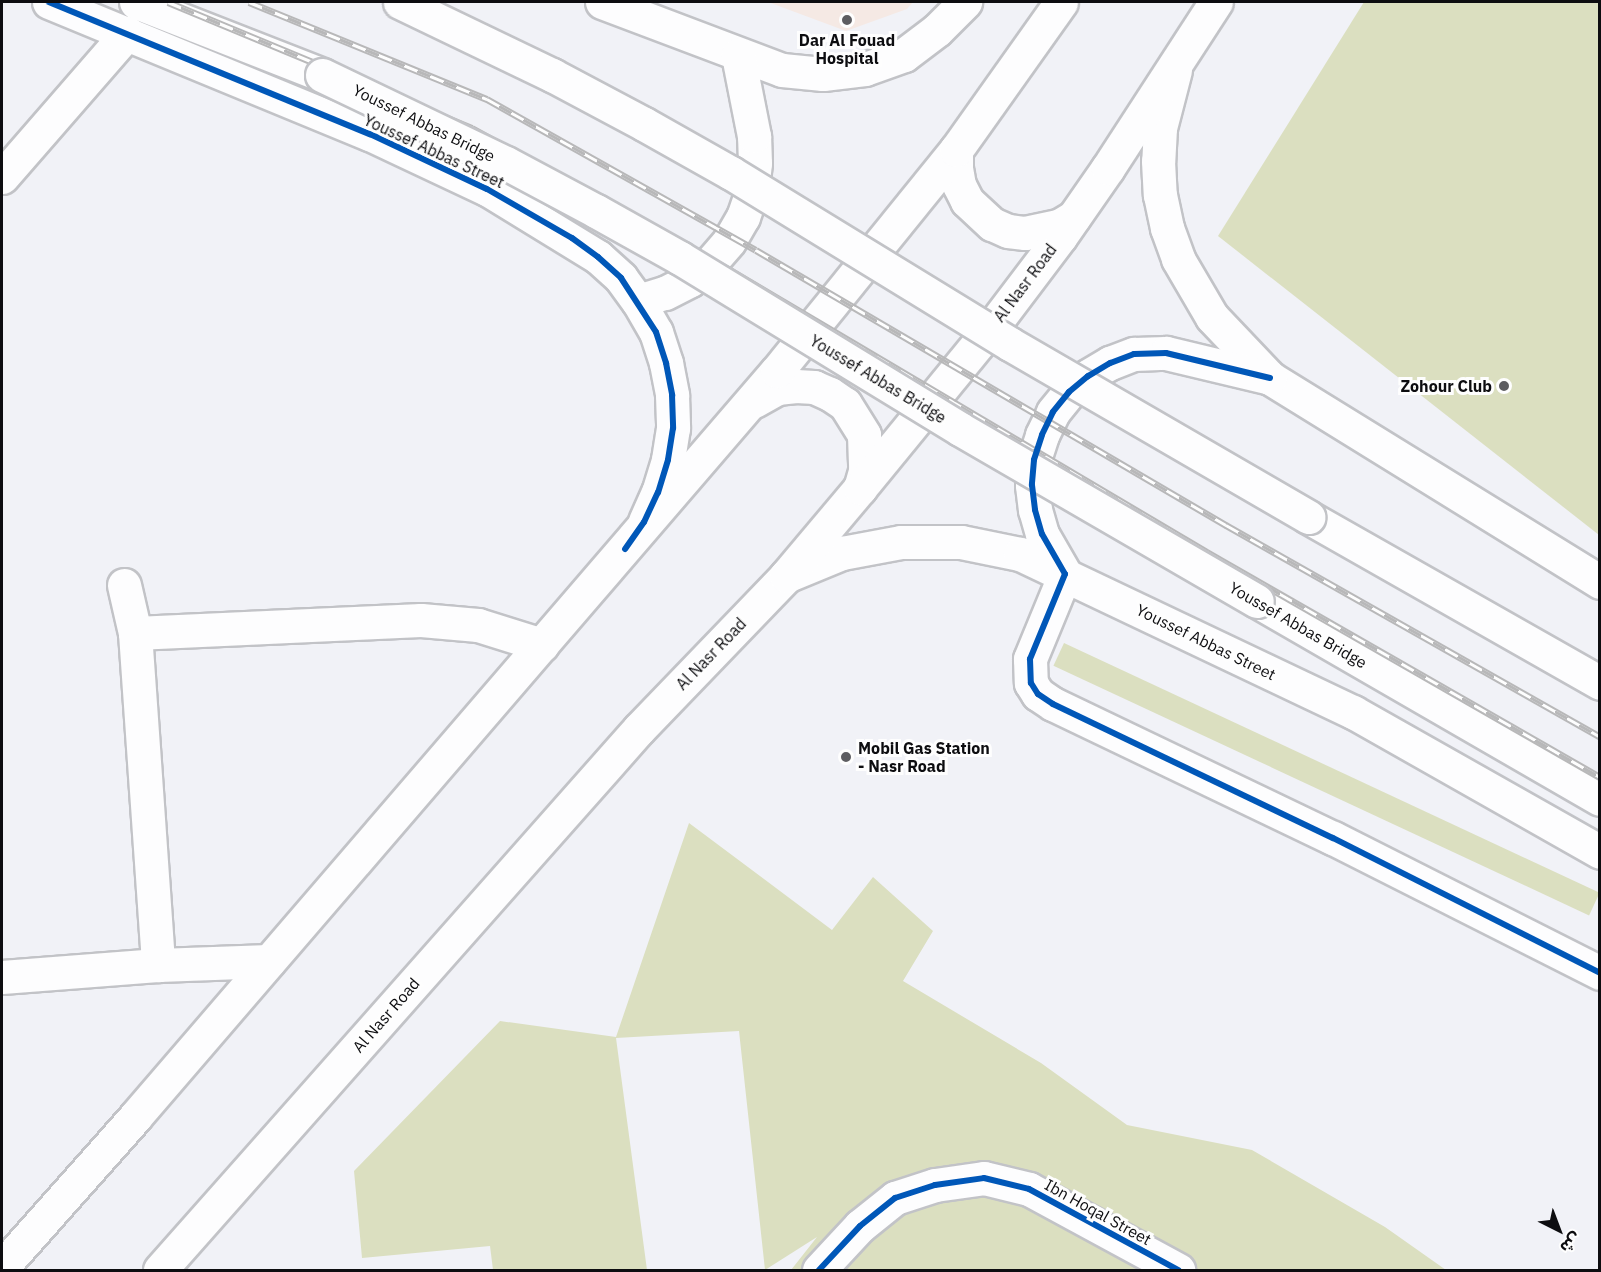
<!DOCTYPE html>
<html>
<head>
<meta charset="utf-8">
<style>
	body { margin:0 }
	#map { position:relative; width:1601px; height:1272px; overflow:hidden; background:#f1f2f7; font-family:"IBM Plex Sans","Noto Sans Arabic",sans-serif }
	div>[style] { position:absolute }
	.medical>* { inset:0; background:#f5e9e4 }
	.green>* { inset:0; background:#dbdfc0; transform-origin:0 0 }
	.roads { filter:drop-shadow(2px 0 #c2c3c7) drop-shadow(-2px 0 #c2c3c7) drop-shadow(0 2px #c2c3c7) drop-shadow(0 -2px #c2c3c7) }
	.street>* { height:33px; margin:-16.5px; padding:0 16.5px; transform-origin:16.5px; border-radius:16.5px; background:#fdfdfe }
	.secondary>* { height:33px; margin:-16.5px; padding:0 16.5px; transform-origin:16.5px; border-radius:16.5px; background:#fdfdfe }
	.highway>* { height:33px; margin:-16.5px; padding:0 16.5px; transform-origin:16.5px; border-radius:16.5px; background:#fdfdfe }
	.rail>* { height:7px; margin-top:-3.5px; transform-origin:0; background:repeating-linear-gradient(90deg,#fefefe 0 14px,#b8b8b9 0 28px); box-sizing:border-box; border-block:2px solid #b8b8b9 }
	.bridges { filter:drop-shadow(2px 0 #c2c3c7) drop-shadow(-2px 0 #c2c3c7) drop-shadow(0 2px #c2c3c7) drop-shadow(0 -2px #c2c3c7) }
	.secondary-bridge>* { height:33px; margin:-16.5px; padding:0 16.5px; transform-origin:16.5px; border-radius:16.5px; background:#fdfdfe }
	.cycleway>* { height:6px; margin:-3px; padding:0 3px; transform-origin:3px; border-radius:3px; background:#0057b8 }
	.dots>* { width:16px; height:16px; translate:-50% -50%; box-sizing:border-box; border:3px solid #fefefe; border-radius:50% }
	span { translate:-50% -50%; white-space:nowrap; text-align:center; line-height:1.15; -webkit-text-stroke:6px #fefefe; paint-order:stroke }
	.poi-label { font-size:16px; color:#0d0d10; font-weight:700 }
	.right { translate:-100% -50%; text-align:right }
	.left { translate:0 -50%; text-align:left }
	.street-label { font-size:16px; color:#0d0d10 }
	.frame { position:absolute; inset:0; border:3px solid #0d0d10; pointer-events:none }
	.north { position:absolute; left:1529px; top:1200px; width:60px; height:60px; -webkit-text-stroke:4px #fefefe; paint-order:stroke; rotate:138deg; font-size:16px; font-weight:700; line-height:24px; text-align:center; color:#0d0d10 }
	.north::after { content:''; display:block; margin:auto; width:21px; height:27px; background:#0d0d10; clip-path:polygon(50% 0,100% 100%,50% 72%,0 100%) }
</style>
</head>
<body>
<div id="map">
	<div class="medical">
		<i style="clip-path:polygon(768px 2px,913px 2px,907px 9px,846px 31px)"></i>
	</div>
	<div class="green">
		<i style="clip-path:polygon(1364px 2px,1599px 2px,1599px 535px,1218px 236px)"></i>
		<i style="left:1064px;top:643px;width:591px;height:25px;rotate:25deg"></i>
		<i style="clip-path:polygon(689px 823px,832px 930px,873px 877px,933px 931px,903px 981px,1041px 1063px,1127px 1125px,1252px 1150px,1385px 1227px,1446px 1270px,791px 1270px,817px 1237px,765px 1270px,739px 1031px,616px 1038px,647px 1270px,493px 1270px,490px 1246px,362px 1258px,354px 1171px,500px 1021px,616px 1037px)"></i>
	</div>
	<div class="roads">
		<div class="street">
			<i style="left:2px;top:177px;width:191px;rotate:-49deg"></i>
			<i style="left:1065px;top:574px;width:92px;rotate:112.4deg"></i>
			<i style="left:1030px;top:659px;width:24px;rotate:88deg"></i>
			<i style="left:1031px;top:683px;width:13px;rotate:58deg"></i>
			<i style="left:1038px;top:694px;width:18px;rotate:34deg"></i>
			<i style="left:1053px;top:704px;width:310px;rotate:25.6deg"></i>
			<i style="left:1333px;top:838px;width:299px;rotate:26.8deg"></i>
			<i style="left:124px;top:585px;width:49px;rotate:77.1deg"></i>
			<i style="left:135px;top:633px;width:333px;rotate:86deg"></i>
			<i style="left:135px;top:633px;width:286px;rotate:-2.6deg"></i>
			<i style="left:421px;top:620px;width:57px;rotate:5deg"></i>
			<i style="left:478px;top:625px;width:67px;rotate:17.4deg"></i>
			<i style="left:2px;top:977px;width:156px;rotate:-4.4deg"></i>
			<i style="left:158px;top:965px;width:111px;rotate:-2.1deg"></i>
			<i style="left:819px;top:1270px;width:60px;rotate:-47deg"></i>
			<i style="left:860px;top:1226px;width:45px;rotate:-38.7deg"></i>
			<i style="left:895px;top:1198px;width:42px;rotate:-18deg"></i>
			<i style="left:935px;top:1185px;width:49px;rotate:-8.1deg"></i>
			<i style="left:984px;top:1178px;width:46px;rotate:13.7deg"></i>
			<i style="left:1029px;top:1189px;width:170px;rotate:28.5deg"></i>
		</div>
		<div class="secondary">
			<i style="left:49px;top:2px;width:347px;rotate:22.4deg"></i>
			<i style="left:370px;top:134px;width:129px;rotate:25.2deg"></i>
			<i style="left:487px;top:189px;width:130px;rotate:31.5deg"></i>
			<i style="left:598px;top:257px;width:31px;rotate:42deg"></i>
			<i style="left:621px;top:278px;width:29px;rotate:54deg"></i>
			<i style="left:638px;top:301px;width:36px;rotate:60deg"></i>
			<i style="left:656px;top:332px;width:33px;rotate:72deg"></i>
			<i style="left:666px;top:363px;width:33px;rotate:79deg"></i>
			<i style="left:672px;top:395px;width:33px;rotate:88deg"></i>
			<i style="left:673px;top:428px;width:32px;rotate:99deg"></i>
			<i style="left:668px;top:460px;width:34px;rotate:107deg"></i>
			<i style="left:658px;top:492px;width:32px;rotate:114deg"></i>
			<i style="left:136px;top:2px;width:200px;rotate:21.4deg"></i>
			<i style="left:602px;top:2px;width:192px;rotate:20.7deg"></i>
			<i style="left:782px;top:70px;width:41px;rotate:5.6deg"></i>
			<i style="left:823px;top:74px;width:42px;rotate:-6.8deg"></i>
			<i style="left:865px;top:69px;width:41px;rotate:-19.7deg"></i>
			<i style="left:904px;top:55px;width:41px;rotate:-37.1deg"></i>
			<i style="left:937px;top:30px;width:40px;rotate:-45deg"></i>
			<i style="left:1175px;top:70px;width:60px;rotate:104.5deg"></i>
			<i style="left:1160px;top:128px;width:33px;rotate:93deg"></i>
			<i style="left:1158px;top:161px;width:34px;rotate:87deg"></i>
			<i style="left:1160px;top:195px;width:34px;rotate:78deg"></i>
			<i style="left:1167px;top:228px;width:33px;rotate:70deg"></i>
			<i style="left:1178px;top:259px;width:67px;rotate:59.6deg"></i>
			<i style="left:1212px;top:317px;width:84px;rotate:46.4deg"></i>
			<i style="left:1270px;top:378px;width:388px;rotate:31.7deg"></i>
			<i style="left:638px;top:301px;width:28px;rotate:-17deg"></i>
			<i style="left:665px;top:293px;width:28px;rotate:-27deg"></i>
			<i style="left:690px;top:280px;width:28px;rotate:-41deg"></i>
			<i style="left:711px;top:262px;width:28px;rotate:-49deg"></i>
			<i style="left:729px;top:241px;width:28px;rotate:-60deg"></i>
			<i style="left:743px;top:217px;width:28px;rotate:-71deg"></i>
			<i style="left:752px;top:191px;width:28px;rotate:-84deg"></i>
			<i style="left:755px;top:163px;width:27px;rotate:-92deg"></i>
			<i style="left:754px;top:136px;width:83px;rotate:-101.2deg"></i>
			<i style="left:1308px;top:517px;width:336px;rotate:29.6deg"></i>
			<i style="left:1065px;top:574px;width:46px;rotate:-119.9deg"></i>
			<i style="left:1042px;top:534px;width:25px;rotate:-106deg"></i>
			<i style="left:1035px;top:510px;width:25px;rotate:-97deg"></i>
			<i style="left:1032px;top:485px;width:25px;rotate:-85deg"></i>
			<i style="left:1034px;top:460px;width:26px;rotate:-72deg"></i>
			<i style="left:1042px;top:435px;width:25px;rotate:-64deg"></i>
			<i style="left:1053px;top:412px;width:26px;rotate:-51deg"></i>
			<i style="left:1069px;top:392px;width:25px;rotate:-40deg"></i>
			<i style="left:1088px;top:376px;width:26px;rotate:-31deg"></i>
			<i style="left:1110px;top:363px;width:26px;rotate:-21deg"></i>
			<i style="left:1134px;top:354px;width:32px;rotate:-2deg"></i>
			<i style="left:1166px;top:353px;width:107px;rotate:13.5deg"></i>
			<i style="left:786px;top:576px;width:61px;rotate:-22.3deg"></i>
			<i style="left:842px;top:553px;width:60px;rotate:-10.6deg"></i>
			<i style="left:901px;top:542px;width:60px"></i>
			<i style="left:961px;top:542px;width:60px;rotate:11.5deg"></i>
			<i style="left:1020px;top:554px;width:369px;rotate:25.4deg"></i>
			<i style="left:1353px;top:712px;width:284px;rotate:29.5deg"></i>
			<i style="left:1257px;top:601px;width:396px;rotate:30deg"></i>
		</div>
		<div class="highway">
			<i style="left:956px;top:150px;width:18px;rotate:90deg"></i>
			<i style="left:956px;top:168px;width:17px;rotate:80deg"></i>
			<i style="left:959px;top:185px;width:18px;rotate:63deg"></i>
			<i style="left:967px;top:201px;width:34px;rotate:43deg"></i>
			<i style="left:992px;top:224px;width:17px;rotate:24deg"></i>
			<i style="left:1008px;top:231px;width:17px;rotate:7deg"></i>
			<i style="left:1025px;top:233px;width:35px;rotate:-12deg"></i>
			<i style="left:1059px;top:226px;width:17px;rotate:-31deg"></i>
			<i style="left:754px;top:401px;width:26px;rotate:-29deg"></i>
			<i style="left:777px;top:388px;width:19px;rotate:-6deg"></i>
			<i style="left:796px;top:386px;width:18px;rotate:3deg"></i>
			<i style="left:814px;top:387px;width:17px;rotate:24deg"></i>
			<i style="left:830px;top:394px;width:18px;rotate:34deg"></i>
			<i style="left:845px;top:404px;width:36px;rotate:58deg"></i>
			<i style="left:864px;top:435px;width:36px;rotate:88deg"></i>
			<i style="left:865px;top:471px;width:18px;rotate:106deg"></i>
			<i style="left:2px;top:1267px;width:200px;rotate:-48.4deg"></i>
			<i style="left:135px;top:1117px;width:984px;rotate:-49.29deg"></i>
			<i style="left:777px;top:371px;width:284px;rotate:-51deg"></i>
			<i style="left:956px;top:150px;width:181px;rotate:-54.6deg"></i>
			<i style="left:160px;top:1270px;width:723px;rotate:-48.48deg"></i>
			<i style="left:639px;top:729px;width:212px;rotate:-46.1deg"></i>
			<i style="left:786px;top:576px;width:115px;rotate:-49.9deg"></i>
			<i style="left:860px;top:488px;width:208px;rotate:-50.7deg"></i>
			<i style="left:992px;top:327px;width:113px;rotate:-52.9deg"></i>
			<i style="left:1060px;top:237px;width:84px;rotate:-55.2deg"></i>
			<i style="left:1108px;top:168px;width:198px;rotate:-57deg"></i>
		</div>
	</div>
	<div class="rail">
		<i style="left:168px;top:2px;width:329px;rotate:22.5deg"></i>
		<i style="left:472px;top:128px;width:297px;rotate:28.8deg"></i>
		<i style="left:732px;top:271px;width:552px;rotate:30.61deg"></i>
		<i style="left:1207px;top:552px;width:453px;rotate:29.8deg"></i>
		<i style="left:249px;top:2px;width:257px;rotate:22.2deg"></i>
		<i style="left:487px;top:99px;width:308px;rotate:29.3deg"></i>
		<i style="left:756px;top:250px;width:545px;rotate:30.33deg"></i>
		<i style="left:1226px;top:525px;width:430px;rotate:29.5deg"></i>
	</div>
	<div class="bridges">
		<div class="secondary-bridge">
			<i style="left:400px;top:2px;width:169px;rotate:25.7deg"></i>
			<i style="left:552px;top:75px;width:104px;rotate:28deg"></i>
			<i style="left:644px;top:124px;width:100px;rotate:29.4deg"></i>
			<i style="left:731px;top:173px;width:327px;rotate:31.5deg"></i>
			<i style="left:1010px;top:344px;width:345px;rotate:30.1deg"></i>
			<i style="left:322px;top:75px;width:204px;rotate:25.6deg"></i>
			<i style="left:506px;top:163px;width:102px;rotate:28.1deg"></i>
			<i style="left:596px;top:211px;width:96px;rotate:29.2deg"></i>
			<i style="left:680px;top:258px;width:328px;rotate:31.4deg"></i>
			<i style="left:960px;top:429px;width:343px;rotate:30.1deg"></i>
		</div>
	</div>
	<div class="cycleway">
		<i style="left:49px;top:2px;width:347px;rotate:22.4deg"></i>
		<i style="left:370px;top:134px;width:129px;rotate:25.2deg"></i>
		<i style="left:487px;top:189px;width:98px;rotate:30deg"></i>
		<i style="left:572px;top:238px;width:32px;rotate:36deg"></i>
		<i style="left:598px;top:257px;width:31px;rotate:42deg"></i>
		<i style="left:621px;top:278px;width:64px;rotate:57.1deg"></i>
		<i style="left:656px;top:332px;width:33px;rotate:72deg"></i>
		<i style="left:666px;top:363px;width:33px;rotate:79deg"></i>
		<i style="left:672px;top:395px;width:33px;rotate:88deg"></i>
		<i style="left:673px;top:428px;width:32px;rotate:99deg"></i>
		<i style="left:668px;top:460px;width:34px;rotate:107deg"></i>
		<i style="left:658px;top:492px;width:33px;rotate:115deg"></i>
		<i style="left:644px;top:522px;width:33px;rotate:125deg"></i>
		<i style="left:1270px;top:378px;width:107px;rotate:-166.5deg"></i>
		<i style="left:1166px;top:353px;width:32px;rotate:178deg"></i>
		<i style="left:1134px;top:354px;width:26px;rotate:159deg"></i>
		<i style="left:1110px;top:363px;width:26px;rotate:149deg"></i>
		<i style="left:1088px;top:376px;width:25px;rotate:140deg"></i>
		<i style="left:1069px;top:392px;width:26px;rotate:129deg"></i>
		<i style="left:1053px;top:412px;width:25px;rotate:116deg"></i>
		<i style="left:1042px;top:435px;width:26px;rotate:108deg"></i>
		<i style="left:1034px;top:460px;width:25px;rotate:95deg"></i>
		<i style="left:1032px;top:485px;width:25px;rotate:83deg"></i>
		<i style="left:1035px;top:510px;width:25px;rotate:74deg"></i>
		<i style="left:1042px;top:534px;width:46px;rotate:60.1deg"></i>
		<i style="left:1065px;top:574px;width:92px;rotate:112.4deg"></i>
		<i style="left:1030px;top:659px;width:24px;rotate:88deg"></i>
		<i style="left:1031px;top:683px;width:13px;rotate:58deg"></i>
		<i style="left:1038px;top:694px;width:18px;rotate:34deg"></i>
		<i style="left:1053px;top:704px;width:310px;rotate:25.6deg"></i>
		<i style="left:1333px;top:838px;width:299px;rotate:26.8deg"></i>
		<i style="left:819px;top:1270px;width:60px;rotate:-47deg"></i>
		<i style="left:860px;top:1226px;width:45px;rotate:-38.7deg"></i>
		<i style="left:895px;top:1198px;width:42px;rotate:-18deg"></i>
		<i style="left:935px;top:1185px;width:49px;rotate:-8.1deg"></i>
		<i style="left:984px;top:1178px;width:46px;rotate:13.7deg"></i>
		<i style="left:1029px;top:1189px;width:170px;rotate:28.5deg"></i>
	</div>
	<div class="dots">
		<i style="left:847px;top:20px;background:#5d5d61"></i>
		<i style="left:1504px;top:386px;background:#5d5d61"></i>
		<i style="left:846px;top:757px;background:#5d5d61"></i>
	</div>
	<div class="poi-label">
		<span style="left:847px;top:49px">Dar Al Fouad<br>Hospital</span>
		<span class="right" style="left:1492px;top:386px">Zohour Club</span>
		<span class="left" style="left:858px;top:757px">Mobil Gas Station<br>- Nasr Road</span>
	</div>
	<div class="street-label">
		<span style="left:424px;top:123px;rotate:26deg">Youssef Abbas Bridge</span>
		<span style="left:434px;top:151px;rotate:25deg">Youssef Abbas Street</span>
		<span style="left:1025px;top:283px;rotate:-53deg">Al Nasr Road</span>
		<span style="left:878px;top:379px;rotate:31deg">Youssef Abbas Bridge</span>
		<span style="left:1298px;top:625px;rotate:30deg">Youssef Abbas Bridge</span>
		<span style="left:1206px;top:642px;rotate:26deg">Youssef Abbas Street</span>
		<span style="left:711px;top:654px;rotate:-46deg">Al Nasr Road</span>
		<span style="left:386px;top:1015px;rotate:-49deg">Al Nasr Road</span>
		<span style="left:1098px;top:1212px;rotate:29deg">Ibn Hoqal Street</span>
	</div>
	<div class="frame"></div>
	<div class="north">ش</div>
</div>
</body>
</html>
